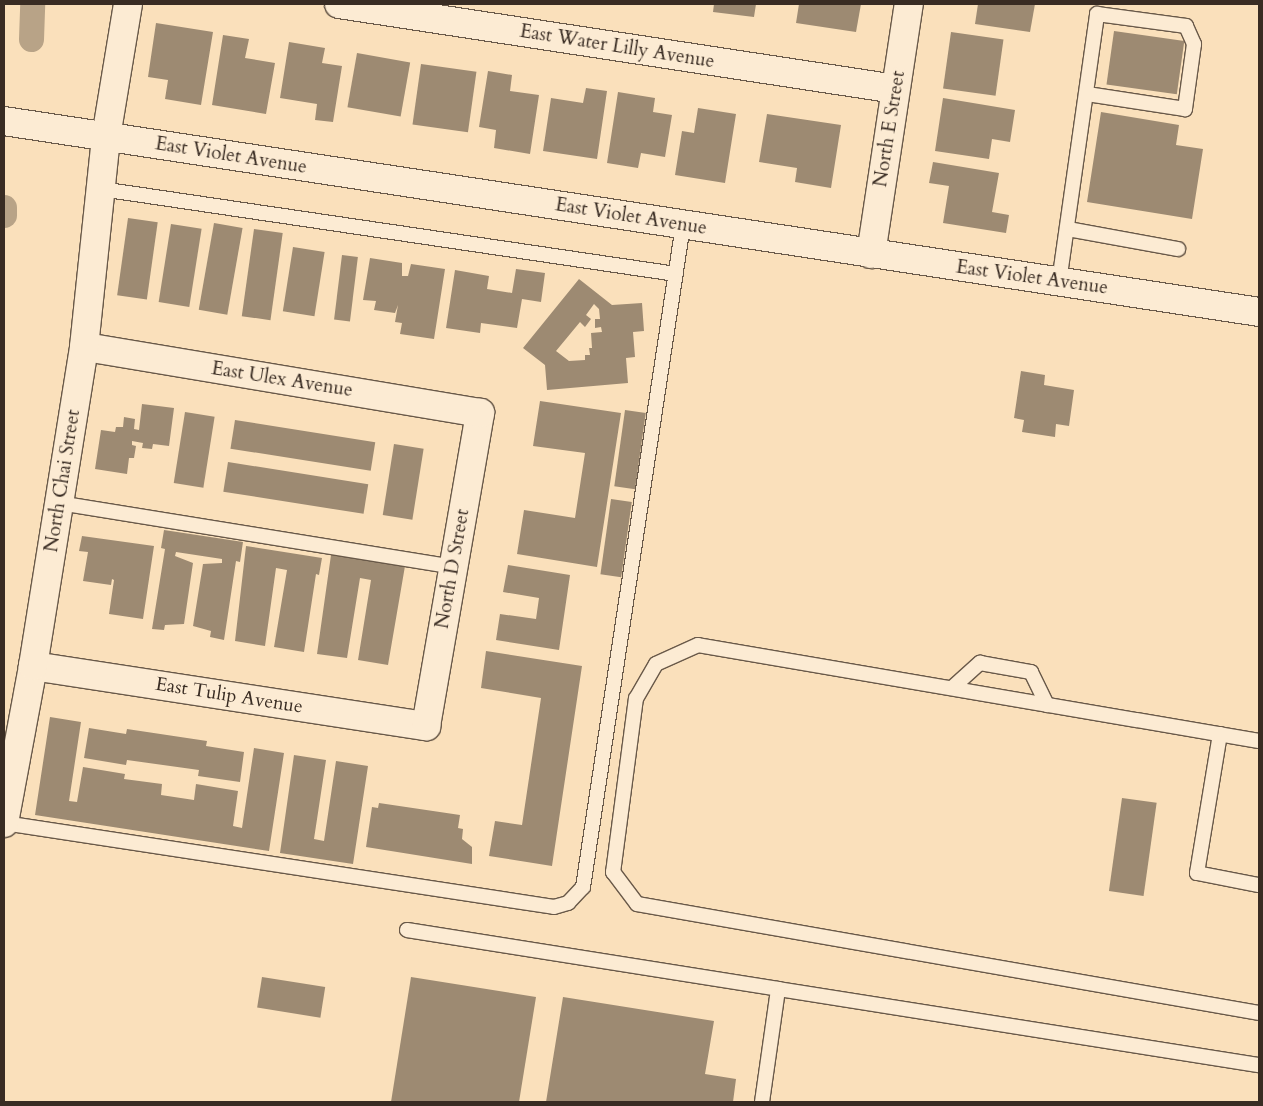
<!DOCTYPE html>
<html>
<head>
<meta charset="utf-8">
<style>
	body { margin:0 }
	#map { position:relative; width:1263px; height:1106px; overflow:hidden; background:#fae0bb; font-family:Cardo,serif }
	div>[style] { position:absolute }
	.canal>* { height:25px; margin:-12.5px; padding:0 12.5px; transform-origin:12.5px; border-radius:12.5px; background:#b8a387 }
	.building>* { inset:0; background:#9d8a72; transform-origin:0 0 }
	.roads { filter:drop-shadow(1px 0 #695949) drop-shadow(-1px 0 #695949) drop-shadow(0 1px #695949) drop-shadow(0 -1px #695949) }
	.lane>* { height:14px; margin:-7px; padding:0 7px; transform-origin:7px; border-radius:7px; background:#fcebd3 }
	.street>* { height:28px; margin:-14px; padding:0 14px; transform-origin:14px; border-radius:14px; background:#fcebd3 }
	.secondary>* { height:28px; margin:-14px; padding:0 14px; transform-origin:14px; border-radius:14px; background:#fcebd3 }
	span { translate:-50% -50%; white-space:nowrap; text-align:center; line-height:1.15; -webkit-text-stroke:4.5px #fcebd3; paint-order:stroke }
	.street-label { font-size:19px; color:#392c23 }
	.frame { position:absolute; inset:0; border:5px solid #392c23; pointer-events:none }
</style>
</head>
<body>
<div id="map">
	<div class="canal">
		<i style="left:31px;top:39px;width:35px;rotate:-88deg"></i>
		<i style="left:4px;top:215px;width:8px;rotate:-90deg"></i>
	</div>
	<div class="building">
		<i style="clip-path:polygon(714px 4px,756px 4px,754px 17px,713px 12px)"></i>
		<i style="clip-path:polygon(799px 4px,861px 4px,856px 32px,796px 23px)"></i>
		<i style="clip-path:polygon(978px 4px,1035px 4px,1030px 32px,975px 24px)"></i>
		<i style="clip-path:polygon(156px 23px,213px 32px,201px 105px,165px 99px,168px 80px,148px 77px)"></i>
		<i style="left:1114px;top:31px;width:71px;height:54px;rotate:8deg"></i>
		<i style="left:951px;top:32px;width:53px;height:57px;rotate:8deg"></i>
		<i style="clip-path:polygon(223px 35px,249px 39px,245px 58px,275px 63px,266px 114px,212px 105px)"></i>
		<i style="clip-path:polygon(289px 42px,325px 48px,322px 63px,342px 66px,333px 122px,315px 120px,317px 104px,280px 98px)"></i>
		<i style="left:357px;top:53px;width:54px;height:55px;rotate:10deg"></i>
		<i style="left:421px;top:64px;width:56px;height:61px;rotate:8deg"></i>
		<i style="clip-path:polygon(488px 71px,512px 75px,510px 91px,539px 95px,530px 154px,494px 148px,496px 130px,479px 127px)"></i>
		<i style="clip-path:polygon(586px 88px,607px 91px,597px 159px,543px 151px,551px 98px,583px 103px)"></i>
		<i style="clip-path:polygon(618px 92px,655px 98px,653px 112px,672px 115px,665px 157px,641px 153px,638px 168px,607px 163px)"></i>
		<i style="clip-path:polygon(943px 98px,1015px 110px,1010px 142px,992px 139px,989px 159px,935px 151px)"></i>
		<i style="clip-path:polygon(698px 108px,736px 114px,725px 183px,675px 175px,682px 131px,694px 133px)"></i>
		<i style="clip-path:polygon(1101px 112px,1179px 125px,1176px 145px,1203px 149px,1192px 219px,1087px 202px)"></i>
		<i style="clip-path:polygon(767px 114px,841px 125px,831px 188px,795px 182px,797px 168px,759px 162px)"></i>
		<i style="clip-path:polygon(933px 162px,999px 173px,992px 212px,1009px 215px,1006px 233px,943px 223px,949px 186px,929px 183px)"></i>
		<i style="left:128px;top:218px;width:30px;height:78px;rotate:8deg"></i>
		<i style="left:214px;top:223px;width:29px;height:88px;rotate:10deg"></i>
		<i style="left:171px;top:224px;width:31px;height:79px;rotate:9deg"></i>
		<i style="left:254px;top:229px;width:29px;height:88px;rotate:8deg"></i>
		<i style="left:293px;top:247px;width:32px;height:65px;rotate:9deg"></i>
		<i style="left:342px;top:255px;width:16px;height:65px;rotate:7deg"></i>
		<i style="clip-path:polygon(370px 258px,402px 263px,402px 278px,402px 276px,408px 276px,411px 264px,445px 269px,434px 339px,400px 334px,402px 323px,395px 322px,398px 305px,395px 313px,374px 310px,376px 301px,363px 300px)"></i>
		<i style="clip-path:polygon(516px 269px,545px 273px,541px 302px,522px 299px,517px 328px,481px 323px,480px 333px,446px 328px,455px 270px,489px 276px,487px 289px,512px 293px)"></i>
		<i style="clip-path:polygon(evenodd,579px 279px,612px 305px,642px 303px,644px 331px,633px 332px,635px 357px,626px 358px,628px 383px,547px 390px,545px 365px,523px 348px,579px 279px,594px 304px,599px 309px,600px 319px,595px 319px,595px 328px,601px 327px,602px 332px,591px 333px,592px 348px,589px 348px,590px 355px,585px 355px,585px 360px,569px 361px,556px 351px,580px 322px,585px 327px,591px 319px,586px 315px,594px 304px)"></i>
		<i style="clip-path:polygon(1021px 371px,1045px 375px,1044px 385px,1074px 390px,1069px 426px,1056px 424px,1055px 437px,1022px 432px,1024px 420px,1014px 418px)"></i>
		<i style="clip-path:polygon(540px 401px,621px 413px,597px 567px,517px 554px,524px 510px,575px 518px,585px 453px,533px 446px)"></i>
		<i style="clip-path:polygon(142px 404px,174px 408px,169px 446px,153px 444px,152px 449px,142px 448px,143px 443px,132px 441px,132px 445px,136px 446px,134px 458px,129px 458px,127px 474px,95px 469px,101px 430px,115px 432px,116px 427px,123px 427px,124px 417px,135px 419px,134px 429px,139px 430px)"></i>
		<i style="left:625px;top:410px;width:21px;height:77px;rotate:8deg"></i>
		<i style="left:185px;top:412px;width:30px;height:72px;rotate:9deg"></i>
		<i style="left:235px;top:420px;width:142px;height:29px;rotate:9deg"></i>
		<i style="left:394px;top:444px;width:30px;height:72px;rotate:9deg"></i>
		<i style="left:228px;top:462px;width:142px;height:30px;rotate:9deg"></i>
		<i style="left:611px;top:499px;width:21px;height:76px;rotate:8deg"></i>
		<i style="clip-path:polygon(164px 530px,243px 542px,240px 562px,236px 561px,224px 640px,210px 637px,211px 631px,193px 626px,203px 564px,222px 563px,222px 559px,176px 552px,175px 556px,193px 563px,184px 624px,165px 625px,164px 630px,152px 629px,165px 549px,161px 548px)"></i>
		<i style="clip-path:polygon(82px 536px,154px 546px,143px 619px,109px 614px,114px 580px,112px 579px,111px 585px,83px 581px,88px 552px,79px 551px)"></i>
		<i style="clip-path:polygon(246px 546px,322px 558px,319px 575px,316px 574px,304px 652px,274px 647px,287px 570px,276px 568px,265px 646px,235px 641px)"></i>
		<i style="clip-path:polygon(331px 555px,405px 566px,388px 665px,358px 660px,371px 580px,360px 578px,347px 658px,317px 654px)"></i>
		<i style="clip-path:polygon(508px 565px,570px 575px,559px 650px,496px 640px,500px 614px,536px 619px,539px 598px,503px 592px)"></i>
		<i style="clip-path:polygon(486px 651px,582px 666px,552px 866px,489px 856px,495px 821px,522px 825px,541px 698px,481px 688px)"></i>
		<i style="clip-path:polygon(50px 717px,81px 722px,69px 801px,77px 802px,83px 767px,125px 774px,124px 779px,162px 784px,161px 795px,194px 800px,196px 784px,238px 791px,233px 826px,242px 828px,254px 748px,284px 753px,269px 851px,35px 815px)"></i>
		<i style="clip-path:polygon(89px 728px,126px 734px,127px 729px,207px 741px,206px 746px,244px 752px,240px 782px,198px 776px,199px 770px,127px 760px,126px 765px,84px 758px)"></i>
		<i style="clip-path:polygon(294px 755px,326px 760px,314px 839px,324px 841px,336px 761px,368px 766px,353px 864px,280px 853px)"></i>
		<i style="left:1122px;top:798px;width:35px;height:94px;rotate:8deg"></i>
		<i style="clip-path:polygon(379px 803px,460px 815px,458px 828px,463px 829px,462px 839px,472px 847px,472px 864px,366px 847px,372px 807px,378px 808px)"></i>
		<i style="left:262px;top:977px;width:64px;height:31px;rotate:9deg"></i>
		<i style="clip-path:polygon(411px 977px,536px 997px,519px 1102px,391px 1102px)"></i>
		<i style="clip-path:polygon(563px 997px,714px 1021px,705px 1074px,736px 1079px,733px 1102px,546px 1102px)"></i>
	</div>
	<div class="roads">
		<div class="lane">
			<i style="left:101px;top:189px;width:581px;rotate:8.41deg"></i>
			<i style="left:1068px;top:229px;width:112px;rotate:10.3deg"></i>
			<i style="left:1059px;top:282px;width:271px;rotate:-81.9deg"></i>
			<i style="left:1097px;top:14px;width:90px;rotate:7.7deg"></i>
			<i style="left:1186px;top:26px;width:20px;rotate:66deg"></i>
			<i style="left:1194px;top:44px;width:66px;rotate:97.9deg"></i>
			<i style="left:1185px;top:109px;width:99px;rotate:-171.3deg"></i>
			<i style="left:59px;top:503px;width:399px;rotate:9.2deg"></i>
			<i style="left:952px;top:688px;width:38px;rotate:-42deg"></i>
			<i style="left:980px;top:663px;width:52px;rotate:10deg"></i>
			<i style="left:1031px;top:672px;width:37px;rotate:64deg"></i>
			<i style="left:1220px;top:734px;width:141px;rotate:99.4deg"></i>
			<i style="left:1197px;top:873px;width:63px;rotate:11deg"></i>
			<i style="left:1259px;top:741px;width:569px;rotate:-170.29deg"></i>
			<i style="left:698px;top:645px;width:46px;rotate:155.7deg"></i>
			<i style="left:656px;top:664px;width:39px;rotate:120deg"></i>
			<i style="left:636px;top:698px;width:176px;rotate:97.5deg"></i>
			<i style="left:613px;top:872px;width:40px;rotate:53deg"></i>
			<i style="left:637px;top:904px;width:631px;rotate:9.94deg"></i>
			<i style="left:4px;top:823px;width:556px;rotate:8.68deg"></i>
			<i style="left:554px;top:907px;width:15px;rotate:-16deg"></i>
			<i style="left:568px;top:903px;width:22px;rotate:-47deg"></i>
			<i style="left:583px;top:887px;width:670px;rotate:-81.41deg"></i>
			<i style="left:407px;top:930px;width:376px;rotate:9deg"></i>
			<i style="left:762px;top:1102px;width:114px;rotate:-81.9deg"></i>
			<i style="left:778px;top:989px;width:487px;rotate:9deg"></i>
		</div>
		<div class="street">
			<i style="left:339px;top:4px;width:563px;rotate:8.68deg"></i>
			<i style="left:871px;top:254px;width:253px;rotate:-81.4deg"></i>
			<i style="left:33px;top:666px;width:398px;rotate:8.7deg"></i>
			<i style="left:426px;top:726px;width:318px;rotate:-80.2deg"></i>
			<i style="left:480px;top:413px;width:401px;rotate:-170.5deg"></i>
			<i style="left:4px;top:823px;width:160px;rotate:-79.5deg"></i>
			<i style="left:33px;top:666px;width:323px;rotate:-80.9deg"></i>
			<i style="left:84px;top:347px;width:211px;rotate:-84deg"></i>
			<i style="left:106px;top:137px;width:135px;rotate:-80.6deg"></i>
		</div>
		<div class="secondary">
			<i style="left:4px;top:121px;width:1269px;rotate:8.65deg"></i>
		</div>
	</div>
	<div class="street-label">
		<span style="left:617px;top:47px;rotate:9deg">East Water Lilly Avenue</span>
		<span style="left:890px;top:129px;rotate:-81deg">North E Street</span>
		<span style="left:231px;top:156px;rotate:9deg">East Violet Avenue</span>
		<span style="left:631px;top:217px;rotate:9deg">East Violet Avenue</span>
		<span style="left:1032px;top:278px;rotate:8deg">East Violet Avenue</span>
		<span style="left:282px;top:380px;rotate:9deg">East Ulex Avenue</span>
		<span style="left:63px;top:481px;rotate:-81deg">North Chai Street</span>
		<span style="left:453px;top:569px;rotate:-80deg">North D Street</span>
		<span style="left:229px;top:696px;rotate:9deg">East Tulip Avenue</span>
	</div>
	<div class="frame"></div>
</div>
</body>
</html>
